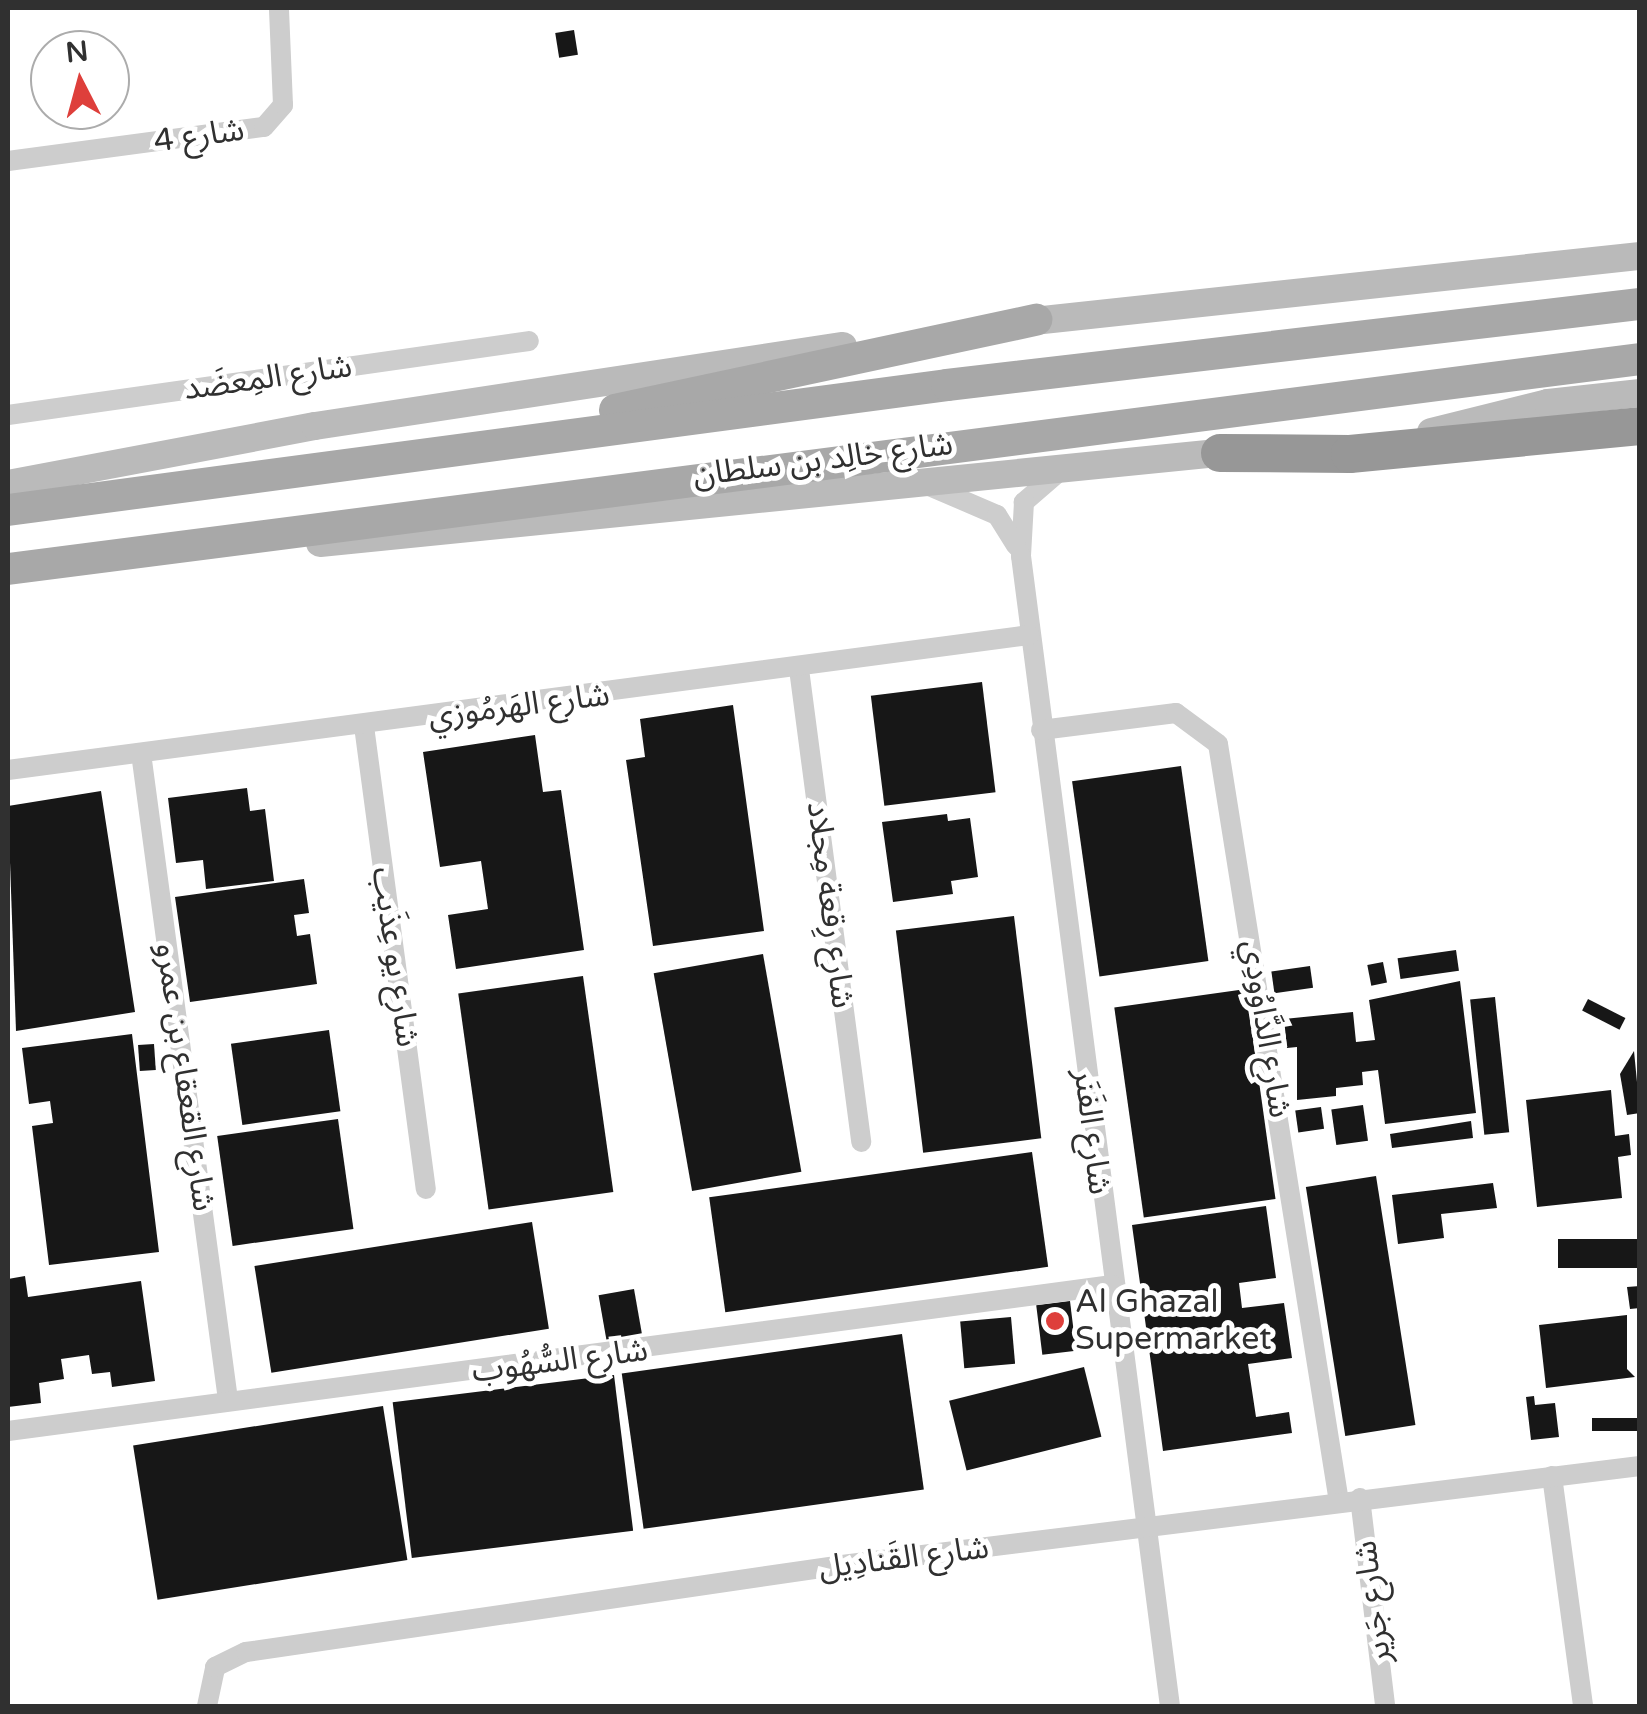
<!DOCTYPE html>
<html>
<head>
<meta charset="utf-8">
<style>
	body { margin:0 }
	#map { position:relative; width:1647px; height:1714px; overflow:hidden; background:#fff; font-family:"Varela Round","Noto Sans Arabic",sans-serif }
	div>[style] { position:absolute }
	.building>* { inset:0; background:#171717; transform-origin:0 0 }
	.street>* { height:20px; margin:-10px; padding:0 10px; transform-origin:10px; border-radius:10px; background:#cdcdcd }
	.secondary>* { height:28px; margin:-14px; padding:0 14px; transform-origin:14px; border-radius:14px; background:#bababa }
	.primary>* { height:32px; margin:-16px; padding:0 16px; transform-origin:16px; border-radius:16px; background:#a8a8a8 }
	.highway>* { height:38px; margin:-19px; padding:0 19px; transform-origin:19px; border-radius:19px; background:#979797 }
	.dots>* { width:28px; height:28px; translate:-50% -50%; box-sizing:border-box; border:5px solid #fff; border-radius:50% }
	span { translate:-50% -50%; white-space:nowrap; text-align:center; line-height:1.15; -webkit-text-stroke:10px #fff; paint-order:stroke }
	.street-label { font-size:32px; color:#303030 }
	.poi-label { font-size:32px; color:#303030 }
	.left { translate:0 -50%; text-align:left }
	.frame { position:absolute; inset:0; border:10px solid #303030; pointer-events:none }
	.north { position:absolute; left:30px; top:30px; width:100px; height:100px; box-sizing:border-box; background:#fff; border:2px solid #acacac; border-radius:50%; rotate:354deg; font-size:28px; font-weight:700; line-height:40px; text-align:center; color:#303030 }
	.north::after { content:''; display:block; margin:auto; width:35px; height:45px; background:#de3f3b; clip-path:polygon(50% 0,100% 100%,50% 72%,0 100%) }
</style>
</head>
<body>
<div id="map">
	<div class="building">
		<i style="left:574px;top:30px;width:25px;height:19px;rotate:81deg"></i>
		<i style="left:982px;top:682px;width:111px;height:112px;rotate:83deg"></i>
		<i style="clip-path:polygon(733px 705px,764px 931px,653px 946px,626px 760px,645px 757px,640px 719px)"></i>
		<i style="clip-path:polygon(535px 735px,543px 792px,561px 790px,584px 950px,456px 969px,448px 915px,488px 909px,481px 861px,440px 867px,423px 752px)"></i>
		<i style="left:1181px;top:766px;width:197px;height:110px;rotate:82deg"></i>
		<i style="clip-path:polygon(247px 788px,250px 811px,265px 809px,274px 881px,206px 889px,203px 860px,176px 863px,168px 798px)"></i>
		<i style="clip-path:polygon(101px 791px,135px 1012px,16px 1031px,8px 806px)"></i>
		<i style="clip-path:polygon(947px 814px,948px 821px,970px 818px,978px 877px,951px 881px,953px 894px,893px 902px,882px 822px)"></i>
		<i style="clip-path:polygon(304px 879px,309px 913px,294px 915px,297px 936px,310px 934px,317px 984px,190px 1002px,175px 897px)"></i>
		<i style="left:1014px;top:916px;width:224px;height:119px;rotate:83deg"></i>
		<i style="left:1456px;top:950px;width:21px;height:59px;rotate:82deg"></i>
		<i style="left:763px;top:954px;width:221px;height:111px;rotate:80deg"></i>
		<i style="left:1383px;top:962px;width:21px;height:16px;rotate:79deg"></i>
		<i style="left:1310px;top:966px;width:22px;height:39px;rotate:82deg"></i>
		<i style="left:583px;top:976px;width:218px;height:126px;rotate:82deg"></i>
		<i style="clip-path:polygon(1460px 981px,1476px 1113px,1385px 1124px,1378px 1070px,1362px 1072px,1363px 1085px,1336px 1088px,1336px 1096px,1297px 1100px,1297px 1047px,1287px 1048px,1284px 1019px,1353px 1012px,1356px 1042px,1375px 1040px,1369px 1000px)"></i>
		<i style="left:1246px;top:989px;width:212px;height:133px;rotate:82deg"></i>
		<i style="left:1495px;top:997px;width:136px;height:25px;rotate:84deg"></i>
		<i style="left:1588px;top:999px;width:42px;height:13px;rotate:27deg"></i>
		<i style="left:329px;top:1030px;width:82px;height:99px;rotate:82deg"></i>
		<i style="clip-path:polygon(132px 1034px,159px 1252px,49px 1265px,32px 1126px,53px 1123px,50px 1101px,29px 1104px,22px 1048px)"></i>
		<i style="left:154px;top:1044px;width:26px;height:16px;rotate:86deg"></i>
		<i style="clip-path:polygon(1634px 1051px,1640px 1113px,1627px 1115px,1620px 1074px)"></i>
		<i style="clip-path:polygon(1611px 1090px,1615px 1136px,1629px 1134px,1631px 1155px,1618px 1157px,1622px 1198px,1537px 1207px,1526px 1100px)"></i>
		<i style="left:1363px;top:1105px;width:36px;height:32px;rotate:82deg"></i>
		<i style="left:1321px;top:1107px;width:22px;height:26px;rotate:82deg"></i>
		<i style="left:338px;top:1119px;width:111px;height:122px;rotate:82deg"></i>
		<i style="clip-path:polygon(1471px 1121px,1473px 1138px,1392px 1148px,1390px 1134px)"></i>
		<i style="left:1032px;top:1152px;width:116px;height:326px;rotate:82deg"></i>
		<i style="left:1376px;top:1176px;width:252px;height:71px;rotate:81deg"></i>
		<i style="clip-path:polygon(1493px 1183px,1497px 1208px,1441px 1214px,1444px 1238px,1398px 1244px,1392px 1195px)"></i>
		<i style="clip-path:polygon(1266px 1206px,1276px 1278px,1239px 1283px,1242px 1308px,1284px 1303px,1292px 1358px,1248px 1364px,1256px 1417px,1289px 1412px,1292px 1433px,1163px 1451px,1132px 1225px)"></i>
		<i style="left:532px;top:1222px;width:108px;height:281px;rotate:81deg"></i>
		<i style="left:1640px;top:1239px;width:29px;height:82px;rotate:90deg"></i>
		<i style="clip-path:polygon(25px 1276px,28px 1297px,141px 1281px,155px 1381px,112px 1387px,110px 1372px,92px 1374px,89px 1355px,61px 1359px,64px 1379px,39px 1383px,41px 1403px,8px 1407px,8px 1279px)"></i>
		<i style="clip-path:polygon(1640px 1286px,1640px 1308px,1630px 1309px,1627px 1287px)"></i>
		<i style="left:634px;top:1289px;width:45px;height:36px;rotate:80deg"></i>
		<i style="left:1070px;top:1301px;width:50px;height:34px;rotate:83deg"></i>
		<i style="clip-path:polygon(1627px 1315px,1627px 1369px,1635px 1377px,1546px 1388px,1539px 1325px)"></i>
		<i style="left:1011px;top:1317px;width:47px;height:51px;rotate:85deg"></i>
		<i style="left:902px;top:1334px;width:157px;height:283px;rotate:82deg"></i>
		<i style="left:1084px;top:1367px;width:72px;height:139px;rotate:76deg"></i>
		<i style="left:614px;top:1375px;width:157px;height:223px;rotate:83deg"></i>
		<i style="clip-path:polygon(1534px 1396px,1535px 1405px,1555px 1403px,1559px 1437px,1531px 1440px,1526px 1397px)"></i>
		<i style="left:383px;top:1406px;width:156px;height:253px;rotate:81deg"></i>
		<i style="left:1640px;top:1418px;width:13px;height:48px;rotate:90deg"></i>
	</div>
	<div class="street">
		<i style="left:8px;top:161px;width:258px;rotate:-7.6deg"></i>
		<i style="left:264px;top:127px;width:29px;rotate:-49deg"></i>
		<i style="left:283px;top:105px;width:97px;rotate:-92.4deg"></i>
		<i style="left:8px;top:415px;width:526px;rotate:-8.08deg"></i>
		<i style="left:1060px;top:471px;width:48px;rotate:139.3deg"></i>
		<i style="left:1024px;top:502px;width:54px;rotate:93.2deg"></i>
		<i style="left:1021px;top:556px;width:1160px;rotate:82.62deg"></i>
		<i style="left:927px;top:485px;width:76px;rotate:23.2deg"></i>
		<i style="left:997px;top:515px;width:36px;rotate:58deg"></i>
		<i style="left:799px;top:669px;width:477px;rotate:82.5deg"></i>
		<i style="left:364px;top:726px;width:467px;rotate:82.4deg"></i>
		<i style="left:1041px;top:730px;width:136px;rotate:-7.2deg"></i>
		<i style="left:1176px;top:713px;width:52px;rotate:36.4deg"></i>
		<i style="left:1218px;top:744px;width:768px;rotate:80.93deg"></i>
		<i style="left:141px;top:753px;width:653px;rotate:82.34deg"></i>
		<i style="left:8px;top:770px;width:1030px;rotate:-7.53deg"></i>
		<i style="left:8px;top:1431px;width:1114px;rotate:-7.53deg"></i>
		<i style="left:1552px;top:1476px;width:232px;rotate:82.3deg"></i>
		<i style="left:1360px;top:1498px;width:209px;rotate:83.1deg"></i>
		<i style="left:207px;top:1706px;width:40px;rotate:-78deg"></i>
		<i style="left:215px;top:1667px;width:34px;rotate:-26deg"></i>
		<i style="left:246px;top:1652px;width:602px;rotate:-8.3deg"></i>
		<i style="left:842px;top:1565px;width:804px;rotate:-7.07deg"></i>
	</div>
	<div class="secondary">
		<i style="left:1015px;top:323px;width:629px;rotate:-6.12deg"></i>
		<i style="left:1431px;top:432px;width:121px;rotate:-13.9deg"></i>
		<i style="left:1548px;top:403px;width:93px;rotate:-6.2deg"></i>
		<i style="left:8px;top:484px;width:312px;rotate:-10.7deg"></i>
		<i style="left:315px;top:426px;width:534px;rotate:-8.62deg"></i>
		<i style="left:320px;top:543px;width:922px;rotate:-5.73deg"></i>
	</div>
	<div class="primary">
		<i style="left:615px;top:410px;width:431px;rotate:-12.1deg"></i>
		<i style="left:8px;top:510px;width:947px;rotate:-7.58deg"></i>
		<i style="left:947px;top:385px;width:698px;rotate:-6.67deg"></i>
		<i style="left:8px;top:569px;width:1645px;rotate:-7.33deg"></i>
	</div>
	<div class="highway">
		<i style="left:1220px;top:453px;width:130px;rotate:0.4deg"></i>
		<i style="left:1350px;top:454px;width:291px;rotate:-5.5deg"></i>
	</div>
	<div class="dots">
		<i style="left:1055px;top:1321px;background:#de3f3b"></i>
	</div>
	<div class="street-label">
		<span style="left:199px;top:136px;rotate:-8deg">شارع 4</span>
		<span style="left:268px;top:378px;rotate:-8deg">شارع المِعضَد</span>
		<span style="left:823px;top:460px;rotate:-7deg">شارع خالِد بن سلطان</span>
		<span style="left:519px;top:706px;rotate:-7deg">شارع الهَرمُوزي</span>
		<span style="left:830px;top:905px;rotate:83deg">شارع رِقعة مِجلاد</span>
		<span style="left:395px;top:957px;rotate:82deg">شارع يو عِذَيب</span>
		<span style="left:1266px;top:1029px;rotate:81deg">شارع الدَّاوُودِي</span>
		<span style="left:185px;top:1077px;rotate:82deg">شارع القعقاع بن عمرو</span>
		<span style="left:1092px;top:1132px;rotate:83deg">شارع الفَنَر</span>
		<span style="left:560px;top:1361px;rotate:-7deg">شارع السُّهُوب</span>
		<span style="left:904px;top:1558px;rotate:-7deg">شارع القَنادِيل</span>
		<span style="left:1373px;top:1602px;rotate:-97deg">شارع جَرير</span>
	</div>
	<div class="poi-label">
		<span class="left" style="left:1075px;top:1321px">Al Ghazal<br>Supermarket</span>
	</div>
	<div class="frame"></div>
	<div class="north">N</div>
</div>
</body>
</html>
